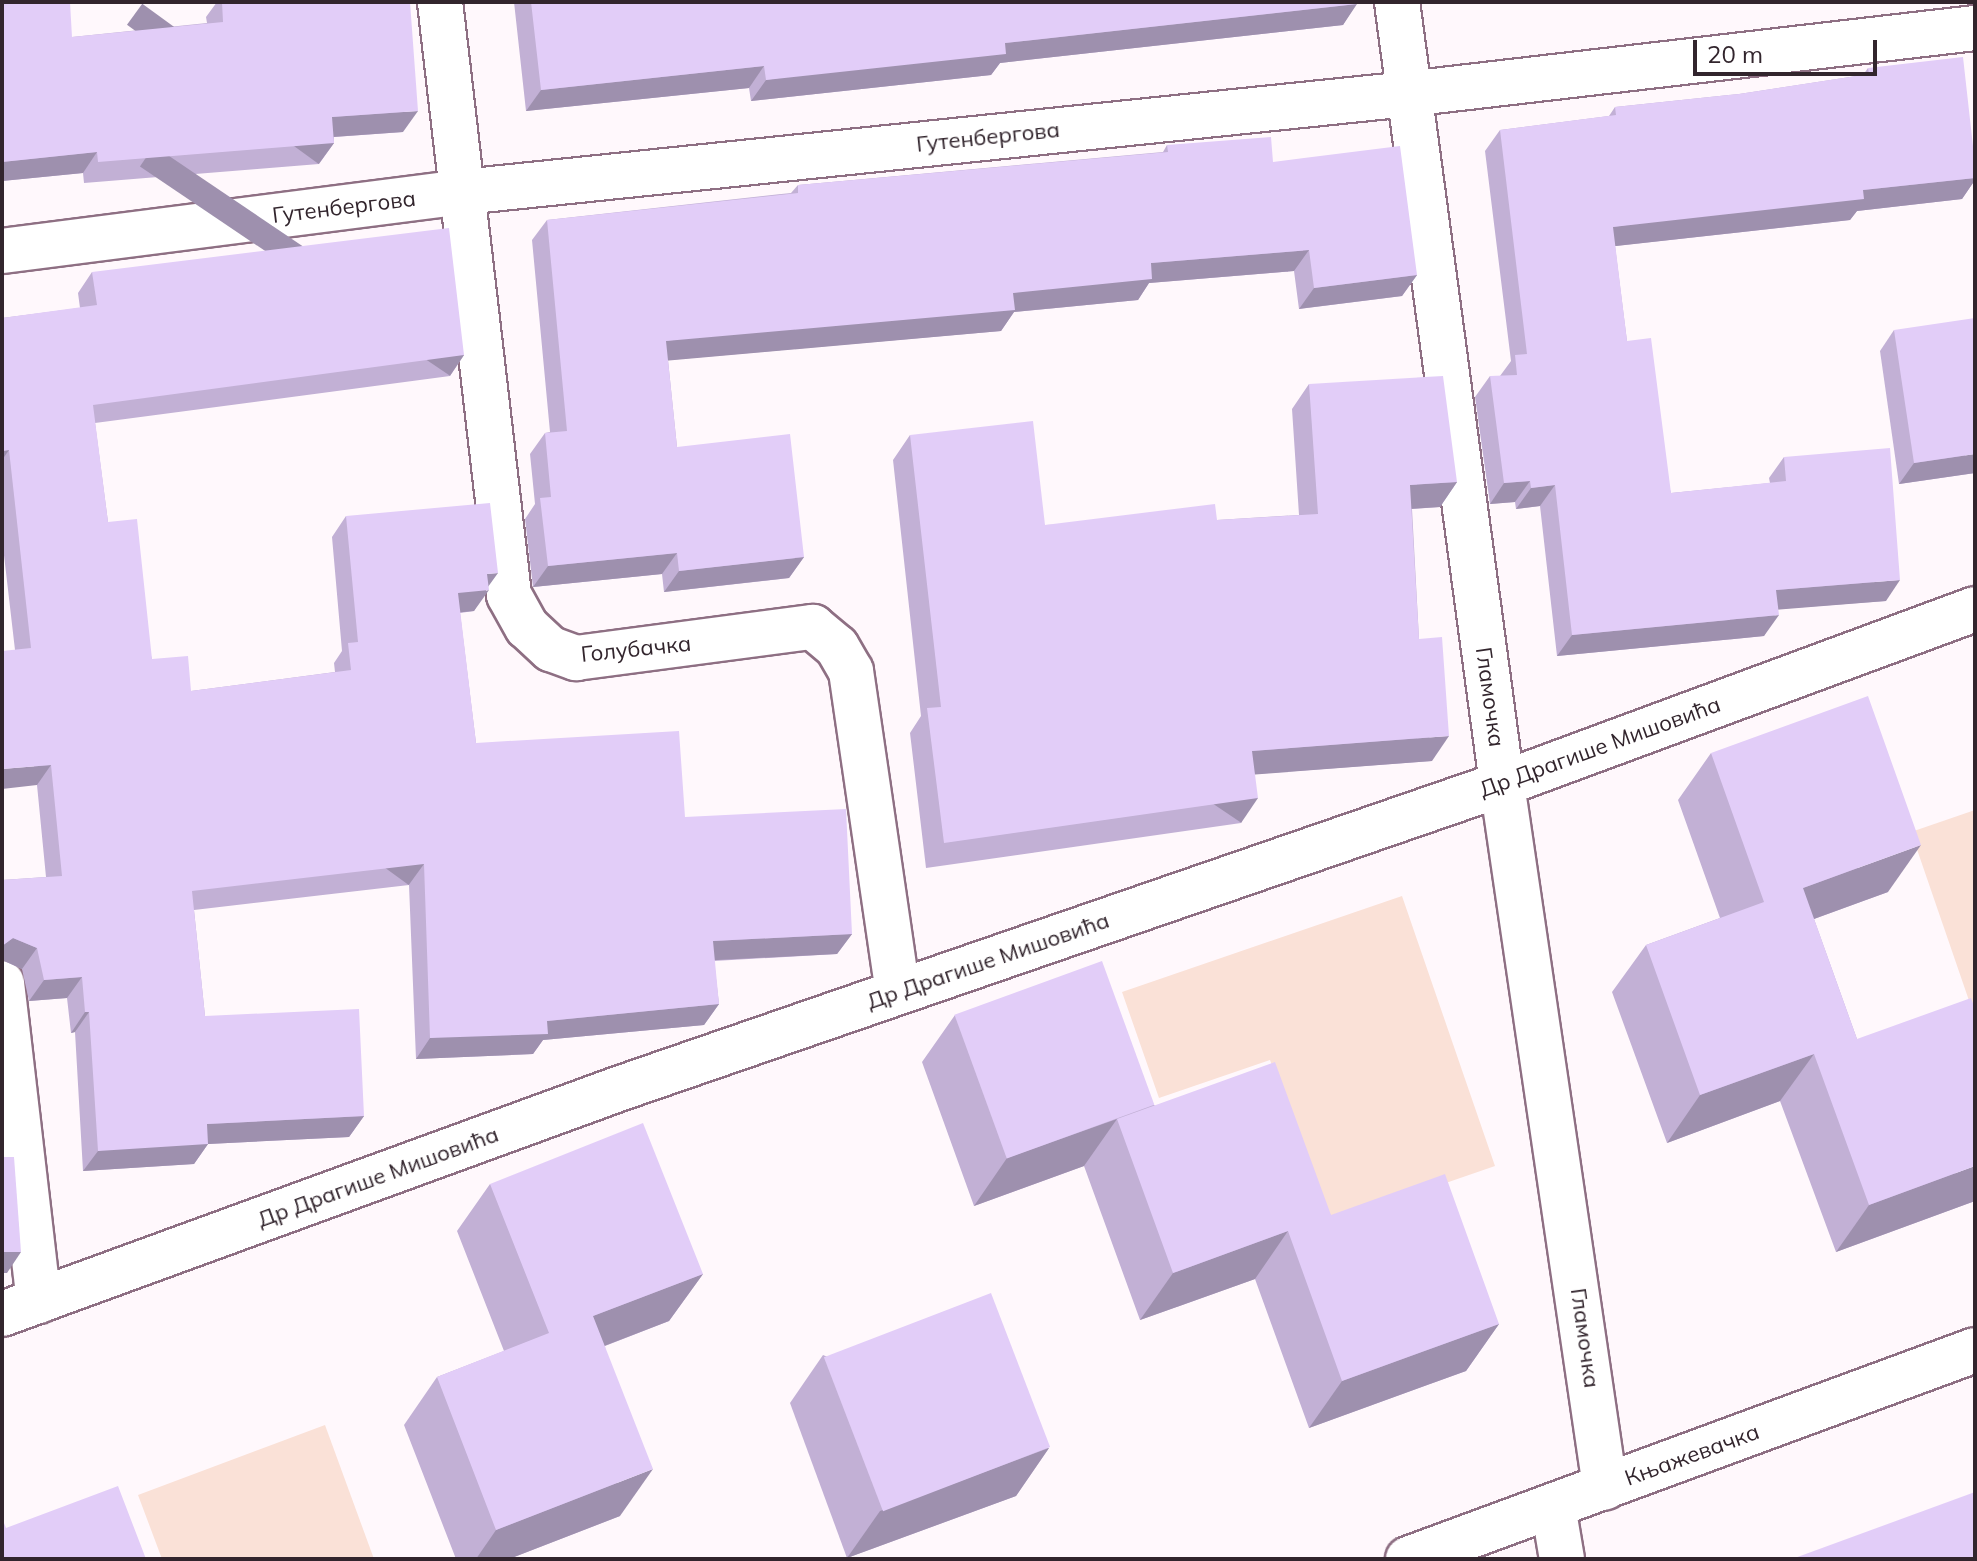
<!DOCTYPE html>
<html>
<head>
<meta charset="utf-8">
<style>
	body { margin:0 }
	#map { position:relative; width:1977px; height:1561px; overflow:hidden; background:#fff8fc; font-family:Mulish,sans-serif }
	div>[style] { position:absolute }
	.green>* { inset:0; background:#fae1d7 }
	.roads { filter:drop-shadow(2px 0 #8e6f83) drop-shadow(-2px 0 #8e6f83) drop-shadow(0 2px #8e6f83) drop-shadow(0 -2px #8e6f83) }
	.street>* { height:44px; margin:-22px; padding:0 22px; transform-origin:22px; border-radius:22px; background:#fff }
	.secondary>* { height:44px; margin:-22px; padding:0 22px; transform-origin:22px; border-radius:22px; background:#fff }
	.wall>* { inset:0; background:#c2b0d5 }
	.shaded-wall>* { inset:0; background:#9e90ae; transform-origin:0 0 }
	.building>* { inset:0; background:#e2cdf8; transform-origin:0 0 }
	span { translate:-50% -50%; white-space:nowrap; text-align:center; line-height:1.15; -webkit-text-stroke:6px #fff; paint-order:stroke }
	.street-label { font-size:22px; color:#32252d }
	.frame { position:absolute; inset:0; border:4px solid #32252d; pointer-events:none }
	.scale { position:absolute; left:1693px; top:40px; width:184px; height:36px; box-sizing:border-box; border:4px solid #32252d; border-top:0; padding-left:10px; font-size:24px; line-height:28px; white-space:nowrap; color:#32252d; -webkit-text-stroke:6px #fff; paint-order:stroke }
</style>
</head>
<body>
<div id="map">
	<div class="green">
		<i style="clip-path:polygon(1975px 810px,1975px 1018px,1911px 832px)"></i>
		<i style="clip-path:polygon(1402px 896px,1495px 1166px,1327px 1224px,1270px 1060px,1159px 1098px,1122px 992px)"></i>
		<i style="clip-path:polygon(325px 1425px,374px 1559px,162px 1559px,138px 1495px)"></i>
	</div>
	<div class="roads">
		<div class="street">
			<i style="left:440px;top:2px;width:597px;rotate:83.36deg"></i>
			<i style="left:509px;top:595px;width:37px;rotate:61deg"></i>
			<i style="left:527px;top:627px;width:33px;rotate:43deg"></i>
			<i style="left:551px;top:649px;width:27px;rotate:20deg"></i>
			<i style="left:576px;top:658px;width:239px;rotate:-7.5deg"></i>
			<i style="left:813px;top:627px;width:31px;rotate:40deg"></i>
			<i style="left:837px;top:647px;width:28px;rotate:60deg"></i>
			<i style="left:851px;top:671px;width:324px;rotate:81.7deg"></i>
			<i style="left:1397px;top:2px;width:789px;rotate:82.35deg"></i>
			<i style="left:1502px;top:784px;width:711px;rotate:81.66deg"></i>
			<i style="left:2px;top:251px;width:465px;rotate:-7.3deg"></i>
			<i style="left:463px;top:192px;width:950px;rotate:-5.92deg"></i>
			<i style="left:1408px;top:94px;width:571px;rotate:-6.64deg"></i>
			<i style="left:2px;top:983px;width:320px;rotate:83.4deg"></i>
			<i style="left:2px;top:1314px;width:659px;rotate:-20.06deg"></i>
			<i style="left:621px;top:1088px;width:932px;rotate:-19.04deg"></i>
			<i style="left:1502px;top:784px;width:504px;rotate:-20.3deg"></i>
			<i style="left:1553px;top:1506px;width:54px;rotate:80.4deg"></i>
		</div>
		<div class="secondary">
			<i style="left:1408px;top:1559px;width:604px;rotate:-20.23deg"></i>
		</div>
	</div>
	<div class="wall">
		<i style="clip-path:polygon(2px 2px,72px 37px,207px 23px,206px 17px,217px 2px,410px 2px,403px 132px,334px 137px,334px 143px,319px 164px,84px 183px,83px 173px,2px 181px)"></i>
		<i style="clip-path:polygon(514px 2px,1357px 2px,1343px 25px,1000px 63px,991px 75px,751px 101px,749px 88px,526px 111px)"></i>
		<i style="clip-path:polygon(1868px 68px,1975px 164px,1975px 180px,1962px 199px,1857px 211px,1850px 220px,1615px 246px,1627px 341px,1671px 493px,1770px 483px,1769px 478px,1784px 457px,1886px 601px,1778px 609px,1764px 636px,1557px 656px,1540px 506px,1516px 509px,1515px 502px,1490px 504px,1475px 397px,1490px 376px,1500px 376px,1511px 361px,1485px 151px,1500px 130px,1609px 116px,1615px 107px,1739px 94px,1863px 75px)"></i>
		<i style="clip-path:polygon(1167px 145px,1273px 162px,1417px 275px,1402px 296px,1299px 309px,1294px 271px,1149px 283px,1138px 300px,1014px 312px,1001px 331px,668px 360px,677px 447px,804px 557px,789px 578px,664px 592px,662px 574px,533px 587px,525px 519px,535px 504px,530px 454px,545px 433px,550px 432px,532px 240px,547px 220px,791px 193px,798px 185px,1163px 152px)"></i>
		<i style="clip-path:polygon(92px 272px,464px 355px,450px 376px,95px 423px,108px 522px,152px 659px,191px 691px,335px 672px,334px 663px,342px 651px,332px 537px,346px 516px,488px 586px,474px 611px,460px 613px,476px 743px,685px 817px,852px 934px,837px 954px,714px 961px,719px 1004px,704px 1025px,543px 1040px,533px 1054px,416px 1059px,409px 885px,194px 910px,205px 1016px,364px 1116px,349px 1137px,208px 1144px,194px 1164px,83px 1171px,75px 1032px,71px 1033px,67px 998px,29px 1001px,22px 969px,2px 960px,2px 880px,46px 877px,37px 785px,15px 650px,2px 538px,2px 318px,80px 308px,78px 293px)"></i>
		<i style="clip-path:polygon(1894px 330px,1975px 473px,1899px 484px,1880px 351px)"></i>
		<i style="clip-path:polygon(1309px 384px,1457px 482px,1440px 507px,1412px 509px,1419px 639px,1432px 761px,1255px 774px,1241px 823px,926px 868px,910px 733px,921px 716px,893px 460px,910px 435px,1045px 525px,1217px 520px,1299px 515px,1292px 409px)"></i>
		<i style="clip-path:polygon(1711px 753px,1888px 892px,1814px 919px,1857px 1039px,1975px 1201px,1836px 1252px,1780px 1101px,1667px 1143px,1612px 992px,1646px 945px,1720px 918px,1678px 800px)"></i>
		<i style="clip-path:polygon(955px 1015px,1154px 1105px,1331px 1215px,1499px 1324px,1466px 1371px,1309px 1428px,1255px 1279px,1140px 1320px,1084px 1166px,974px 1206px,922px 1062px)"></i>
		<i style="clip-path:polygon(490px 1184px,703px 1274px,669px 1321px,605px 1346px,620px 1516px,509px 1559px,456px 1559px,404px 1425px,437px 1377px,504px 1351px,457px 1231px)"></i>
		<i style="clip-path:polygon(823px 1355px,1049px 1448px,1016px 1496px,847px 1558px,790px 1403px)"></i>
	</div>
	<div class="shaded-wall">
		<i style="clip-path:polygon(1357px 4px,1343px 25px,1000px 63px,991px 75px,751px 101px,766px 80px,1005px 43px)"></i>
		<i style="clip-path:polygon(764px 66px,749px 88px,526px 111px,541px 90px)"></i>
		<i style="clip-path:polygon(418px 111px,403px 132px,318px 138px,332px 117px)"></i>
		<i style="left:334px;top:143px;width:26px;height:237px;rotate:126deg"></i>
		<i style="clip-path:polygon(97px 152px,83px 173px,2px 181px,2px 162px)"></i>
		<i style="clip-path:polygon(1975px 178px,1975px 180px,1962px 199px,1857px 211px,1850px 220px,1598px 248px,1613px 227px,1863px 190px)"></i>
		<i style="clip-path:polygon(1309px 250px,1294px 271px,1149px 283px,1138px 300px,1014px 312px,1001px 331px,652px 362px,666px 341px,1013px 293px,1151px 263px)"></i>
		<i style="clip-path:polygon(1417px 275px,1402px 296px,1299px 309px,1314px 288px)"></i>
		<i style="left:464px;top:355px;width:25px;height:374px;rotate:124deg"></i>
		<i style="clip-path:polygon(9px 450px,2px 460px,2px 451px)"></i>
		<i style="clip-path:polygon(1975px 454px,1975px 473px,1899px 484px,1914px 463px)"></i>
		<i style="clip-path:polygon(1530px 481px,1515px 502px,1490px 504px,1504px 483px)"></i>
		<i style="clip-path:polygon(1457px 482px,1440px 507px,1393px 510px,1410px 485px)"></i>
		<i style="clip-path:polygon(1555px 485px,1540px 506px,1516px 509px,1531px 488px)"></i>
		<i style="clip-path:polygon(677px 553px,662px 574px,533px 587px,548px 566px)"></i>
		<i style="clip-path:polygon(804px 557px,789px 578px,664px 592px,679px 571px)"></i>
		<i style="clip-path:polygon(498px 573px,485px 591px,489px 590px,474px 611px,443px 614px,458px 593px,487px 574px)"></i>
		<i style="clip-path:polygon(1900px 580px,1886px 601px,1761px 611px,1776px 590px)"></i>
		<i style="clip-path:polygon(1779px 615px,1764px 636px,1557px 656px,1572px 635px)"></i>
		<i style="clip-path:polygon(1449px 736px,1432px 761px,1235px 776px,1252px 751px)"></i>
		<i style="clip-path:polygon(51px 765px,37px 785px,2px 789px,2px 769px)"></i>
		<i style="left:1258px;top:798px;width:30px;height:317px;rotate:124deg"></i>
		<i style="clip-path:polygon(1921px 845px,1888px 892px,1770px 935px,1803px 888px)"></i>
		<i style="left:424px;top:864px;width:26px;height:234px;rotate:126deg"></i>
		<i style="clip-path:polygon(852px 934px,837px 954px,698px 961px,713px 941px)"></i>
		<i style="clip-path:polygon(13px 938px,37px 948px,22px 969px,2px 960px,2px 946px)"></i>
		<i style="clip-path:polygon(82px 977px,67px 998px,29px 1001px,44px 980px)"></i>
		<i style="clip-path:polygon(719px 1004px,704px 1025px,543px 1040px,533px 1054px,416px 1059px,430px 1038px,547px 1021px)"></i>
		<i style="clip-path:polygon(85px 1012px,89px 1012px,75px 1032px,71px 1033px)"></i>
		<i style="clip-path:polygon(1814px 1054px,1780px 1101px,1667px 1143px,1700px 1095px)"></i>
		<i style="clip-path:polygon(364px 1116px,349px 1137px,208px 1144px,194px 1164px,83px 1171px,98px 1151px,207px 1124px)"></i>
		<i style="clip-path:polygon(1117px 1119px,1084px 1166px,974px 1206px,1007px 1158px)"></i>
		<i style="clip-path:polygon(1975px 1166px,1975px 1201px,1836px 1252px,1869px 1205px)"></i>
		<i style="clip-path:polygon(1288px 1231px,1255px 1279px,1140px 1320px,1173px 1273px)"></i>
		<i style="clip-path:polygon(2px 1252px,21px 1252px,7px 1273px,2px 1273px)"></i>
		<i style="clip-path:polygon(703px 1274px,669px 1321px,560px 1363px,593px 1316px)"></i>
		<i style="clip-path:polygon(1499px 1324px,1466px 1371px,1309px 1428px,1342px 1381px)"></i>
		<i style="clip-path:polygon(1049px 1448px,1016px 1496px,847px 1558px,880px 1511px)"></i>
		<i style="clip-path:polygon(653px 1469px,620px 1516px,509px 1559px,476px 1559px,496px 1530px)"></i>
	</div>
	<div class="building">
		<i style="clip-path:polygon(2px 2px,70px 2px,72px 37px,223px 22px,222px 2px,410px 2px,418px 111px,332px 117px,334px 143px,98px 162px,97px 152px,2px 162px)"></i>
		<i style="clip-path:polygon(531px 2px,1357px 2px,1357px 4px,1005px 43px,1006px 54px,766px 80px,764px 66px,541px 90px)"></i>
		<i style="clip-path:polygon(1963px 57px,1975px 164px,1975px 178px,1863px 190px,1864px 199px,1613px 227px,1627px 341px,1651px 338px,1671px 493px,1786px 481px,1784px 457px,1890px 448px,1900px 580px,1776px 590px,1779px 615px,1572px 635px,1555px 485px,1531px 488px,1530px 481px,1504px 483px,1490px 376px,1517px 375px,1515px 355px,1527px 354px,1500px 130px,1616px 115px,1615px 107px,1739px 94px,1869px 74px,1868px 68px)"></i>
		<i style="clip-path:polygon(1271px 137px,1273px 162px,1400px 146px,1417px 275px,1314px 288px,1309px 250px,1151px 263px,1152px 279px,1013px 293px,1015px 310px,666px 341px,677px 447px,790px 434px,804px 557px,679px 571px,677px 553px,548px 566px,540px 498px,551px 497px,545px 433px,567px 431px,547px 220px,798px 193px,798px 185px,1168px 152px,1167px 145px)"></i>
		<i style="clip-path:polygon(449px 228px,464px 355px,93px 405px,108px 522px,137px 519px,152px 659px,188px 656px,191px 691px,351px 670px,348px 643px,358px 642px,346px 516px,490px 503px,498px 573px,487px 574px,489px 590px,458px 593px,476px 743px,679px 731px,685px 817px,846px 809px,852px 934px,713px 941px,719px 1004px,547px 1021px,548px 1034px,430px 1038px,424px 864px,192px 891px,205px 1016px,359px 1009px,364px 1116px,207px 1124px,208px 1144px,98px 1151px,89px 1012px,85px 1012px,82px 977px,44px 980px,37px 948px,13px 938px,2px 946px,2px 880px,62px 876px,51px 765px,2px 769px,2px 651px,31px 648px,9px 450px,2px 451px,2px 318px,97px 305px,92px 272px)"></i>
		<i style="clip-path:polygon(1975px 318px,1975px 454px,1914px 463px,1894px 330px)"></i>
		<i style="clip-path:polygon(1443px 376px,1457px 482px,1410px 485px,1419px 639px,1442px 637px,1449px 736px,1252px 751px,1258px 798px,944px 843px,927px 708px,941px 707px,910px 435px,1033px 421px,1045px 525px,1215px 504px,1217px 520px,1318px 514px,1309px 384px)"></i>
		<i style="clip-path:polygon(1868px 696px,1921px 845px,1803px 888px,1857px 1039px,1971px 998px,1975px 1009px,1975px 1166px,1869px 1205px,1814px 1054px,1700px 1095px,1646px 945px,1764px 902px,1711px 753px)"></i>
		<i style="left:1102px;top:961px;width:153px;height:157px;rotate:70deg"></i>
		<i style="clip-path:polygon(1275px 1062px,1331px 1215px,1445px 1174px,1499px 1324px,1342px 1381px,1288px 1231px,1173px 1273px,1117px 1119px)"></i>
		<i style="clip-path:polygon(643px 1123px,703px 1274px,593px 1316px,653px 1469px,496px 1530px,437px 1377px,549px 1333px,490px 1184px)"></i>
		<i style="clip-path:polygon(2px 1157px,14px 1157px,21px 1252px,2px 1252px)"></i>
		<i style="left:991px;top:1293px;width:165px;height:179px;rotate:69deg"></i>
		<i style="clip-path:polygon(118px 1486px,146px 1559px,2px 1559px,2px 1518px,6px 1528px)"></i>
		<i style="clip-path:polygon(1975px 1492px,1975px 1559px,1792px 1559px)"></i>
	</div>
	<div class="street-label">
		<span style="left:988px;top:137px;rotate:-6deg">Гутенбергова</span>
		<span style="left:344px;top:207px;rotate:-7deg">Гутенбергова</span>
		<span style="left:636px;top:649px;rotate:-6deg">Голубачка</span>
		<span style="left:1490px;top:697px;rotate:82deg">Гламочка</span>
		<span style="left:1600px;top:747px;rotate:-20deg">Др Драгише Мишовића</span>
		<span style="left:988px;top:961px;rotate:-19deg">Др Драгише Мишовића</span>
		<span style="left:378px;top:1177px;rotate:-20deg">Др Драгише Мишовића</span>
		<span style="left:1585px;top:1338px;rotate:82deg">Гламочка</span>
		<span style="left:1692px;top:1455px;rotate:-20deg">Књажевачка</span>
	</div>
	<div class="frame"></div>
	<div class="scale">20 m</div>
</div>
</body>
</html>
